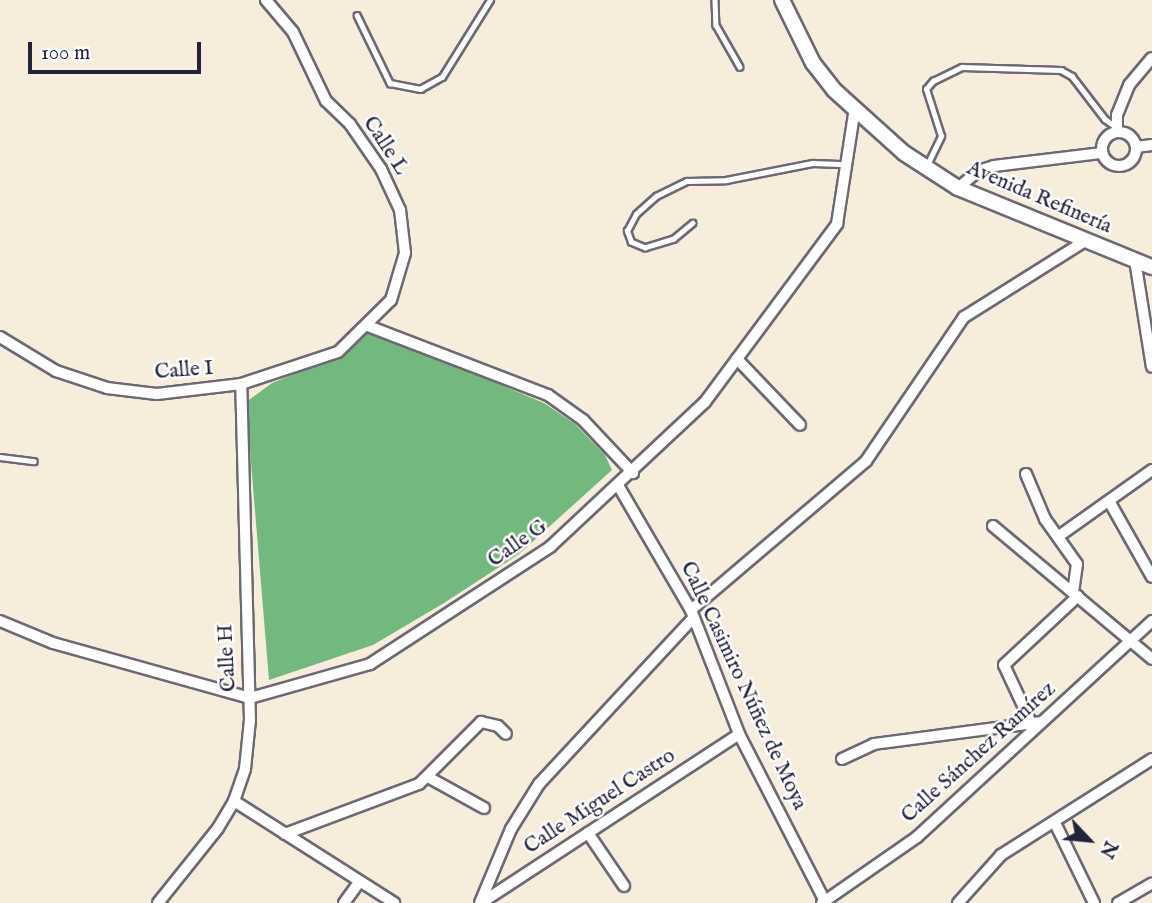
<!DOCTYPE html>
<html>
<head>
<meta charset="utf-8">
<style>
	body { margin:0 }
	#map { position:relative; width:1152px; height:903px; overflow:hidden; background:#f8eddd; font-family:"IM FELL English",serif }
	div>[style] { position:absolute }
	.forest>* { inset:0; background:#73b97e }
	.roads { filter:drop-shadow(2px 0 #6d6974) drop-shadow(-2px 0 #6d6974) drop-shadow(0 2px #6d6974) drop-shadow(0 -2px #6d6974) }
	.service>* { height:4.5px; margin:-2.25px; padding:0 2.25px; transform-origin:2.25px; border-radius:2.25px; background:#fff }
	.minor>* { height:10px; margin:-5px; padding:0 5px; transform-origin:5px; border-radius:5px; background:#fff }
	.minor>.ring { margin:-5px; padding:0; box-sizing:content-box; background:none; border:10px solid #fff; border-radius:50% }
	.secondary>* { height:14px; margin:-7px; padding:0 7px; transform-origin:7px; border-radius:7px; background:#fff }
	span { translate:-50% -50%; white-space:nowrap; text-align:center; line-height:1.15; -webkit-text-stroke:5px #fff; paint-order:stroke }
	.street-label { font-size:21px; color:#22223b }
	.north { position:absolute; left:1054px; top:805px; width:70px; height:70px; -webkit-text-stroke:5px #fff; paint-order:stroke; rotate:116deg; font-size:19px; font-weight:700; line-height:28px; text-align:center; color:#22223b }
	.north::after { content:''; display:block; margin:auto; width:24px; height:32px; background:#22223b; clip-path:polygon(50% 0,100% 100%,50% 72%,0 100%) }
	.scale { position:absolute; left:28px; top:42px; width:173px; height:32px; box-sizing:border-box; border:4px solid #22223b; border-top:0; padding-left:9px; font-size:21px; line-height:24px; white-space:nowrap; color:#22223b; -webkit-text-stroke:5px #fff; paint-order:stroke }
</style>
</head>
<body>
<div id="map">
	<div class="forest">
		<i style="clip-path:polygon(369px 330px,544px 403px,575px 424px,605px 455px,612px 470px,519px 554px,444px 603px,373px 645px,269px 680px,246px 402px,272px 383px,337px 357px)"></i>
	</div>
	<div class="roads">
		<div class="service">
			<i style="left:715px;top:0;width:25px;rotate:88deg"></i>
			<i style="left:716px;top:25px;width:48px;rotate:60.3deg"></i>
			<i style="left:357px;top:15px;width:76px;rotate:64.1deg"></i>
			<i style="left:390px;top:83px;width:31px;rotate:11deg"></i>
			<i style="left:420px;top:89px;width:25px;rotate:-29deg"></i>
			<i style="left:442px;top:77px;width:91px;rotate:-58.1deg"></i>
			<i style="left:928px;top:163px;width:30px;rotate:-64deg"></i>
			<i style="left:941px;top:136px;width:49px;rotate:-107.7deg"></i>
			<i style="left:926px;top:89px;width:11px;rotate:-49deg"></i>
			<i style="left:933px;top:81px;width:32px;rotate:-26deg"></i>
			<i style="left:962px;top:67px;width:99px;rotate:1.7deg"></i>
			<i style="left:1061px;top:70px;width:13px;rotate:29deg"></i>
			<i style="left:1072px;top:76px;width:54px;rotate:52.5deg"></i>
			<i style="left:1105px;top:119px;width:14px;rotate:36deg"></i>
			<i style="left:693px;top:223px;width:25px;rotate:140deg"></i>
			<i style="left:674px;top:239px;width:30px;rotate:163deg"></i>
			<i style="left:645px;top:248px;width:15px;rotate:-157deg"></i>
			<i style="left:631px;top:242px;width:12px;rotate:-110deg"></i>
			<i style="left:627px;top:231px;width:19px;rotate:-62deg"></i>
			<i style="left:636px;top:214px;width:27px;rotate:-42deg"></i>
			<i style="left:656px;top:196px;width:34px;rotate:-26deg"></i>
			<i style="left:687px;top:181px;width:39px;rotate:-1deg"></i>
			<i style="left:726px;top:180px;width:89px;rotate:-11.1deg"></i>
			<i style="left:813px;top:163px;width:33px;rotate:2deg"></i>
			<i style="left:0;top:457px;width:34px;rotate:7deg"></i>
		</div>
		<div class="minor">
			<i style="left:1117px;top:132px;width:17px;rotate:-90deg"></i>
			<i style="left:1117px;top:115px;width:32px;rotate:-68deg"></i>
			<i style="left:1129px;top:85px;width:35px;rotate:-50deg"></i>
			<i class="ring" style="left:1102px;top:132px;width:24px;height:24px"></i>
			<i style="left:1136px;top:147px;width:16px;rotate:-7deg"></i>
			<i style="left:958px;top:188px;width:26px;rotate:-40deg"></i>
			<i style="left:978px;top:171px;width:17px;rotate:-17deg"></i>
			<i style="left:994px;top:166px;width:109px;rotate:-6.9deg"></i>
			<i style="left:1135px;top:260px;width:108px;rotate:81deg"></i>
			<i style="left:368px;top:326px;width:193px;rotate:21deg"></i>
			<i style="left:548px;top:395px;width:43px;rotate:35.5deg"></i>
			<i style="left:583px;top:420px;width:73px;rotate:46.7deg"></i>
			<i style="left:0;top:337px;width:66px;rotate:31.3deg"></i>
			<i style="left:56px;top:371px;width:54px;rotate:18.4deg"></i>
			<i style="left:107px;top:388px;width:50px;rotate:6.8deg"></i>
			<i style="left:157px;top:394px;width:85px;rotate:-6.8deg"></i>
			<i style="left:241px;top:384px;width:102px;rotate:-18.3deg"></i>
			<i style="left:338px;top:352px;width:74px;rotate:-44.5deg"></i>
			<i style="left:391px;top:300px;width:49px;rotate:-73.4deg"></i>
			<i style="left:405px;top:253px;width:43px;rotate:-96.6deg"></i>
			<i style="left:400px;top:210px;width:45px;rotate:-114.9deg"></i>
			<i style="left:381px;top:169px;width:55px;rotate:-124.6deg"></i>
			<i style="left:350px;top:124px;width:33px;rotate:-136deg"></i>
			<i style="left:326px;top:101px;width:76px;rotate:-115.6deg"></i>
			<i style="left:293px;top:32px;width:42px;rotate:-130.2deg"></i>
			<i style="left:737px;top:359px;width:91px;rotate:46.3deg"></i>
			<i style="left:1026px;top:474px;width:49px;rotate:67.1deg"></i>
			<i style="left:1045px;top:519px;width:55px;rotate:54.6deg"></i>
			<i style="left:1077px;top:564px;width:29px;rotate:98deg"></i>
			<i style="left:619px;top:487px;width:143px;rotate:59.7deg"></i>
			<i style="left:691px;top:610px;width:133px;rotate:68.8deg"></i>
			<i style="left:739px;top:734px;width:190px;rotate:62.8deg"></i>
			<i style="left:1109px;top:501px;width:87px;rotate:60.5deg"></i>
			<i style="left:993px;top:526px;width:207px;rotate:39.9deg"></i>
			<i style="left:1059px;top:536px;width:114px;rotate:-35.4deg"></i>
			<i style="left:691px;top:610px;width:230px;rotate:-40.4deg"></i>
			<i style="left:866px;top:461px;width:174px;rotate:-55.8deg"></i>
			<i style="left:964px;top:317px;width:143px;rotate:-32.1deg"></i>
			<i style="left:0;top:621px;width:57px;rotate:22.5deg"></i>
			<i style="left:53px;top:643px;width:205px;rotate:15.6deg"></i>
			<i style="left:250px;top:698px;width:125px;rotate:-15.8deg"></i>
			<i style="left:370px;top:664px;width:215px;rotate:-33deg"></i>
			<i style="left:550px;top:547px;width:212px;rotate:-43.1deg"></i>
			<i style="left:705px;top:402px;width:222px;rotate:-53.4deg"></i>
			<i style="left:837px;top:224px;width:117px;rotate:-81.2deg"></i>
			<i style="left:1032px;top:725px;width:66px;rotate:-115deg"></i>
			<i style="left:1004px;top:665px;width:101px;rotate:-43deg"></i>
			<i style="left:842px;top:759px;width:35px;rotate:-25deg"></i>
			<i style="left:874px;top:744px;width:168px;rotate:-7.5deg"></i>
			<i style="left:428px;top:777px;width:64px;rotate:29deg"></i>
			<i style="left:234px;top:801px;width:190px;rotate:32.5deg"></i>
			<i style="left:1055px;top:823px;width:89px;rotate:64deg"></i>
			<i style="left:588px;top:833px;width:64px;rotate:55.8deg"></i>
			<i style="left:285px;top:834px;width:143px;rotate:-20.5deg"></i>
			<i style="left:419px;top:784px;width:88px;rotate:-45deg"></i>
			<i style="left:481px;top:722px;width:17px;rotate:13deg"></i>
			<i style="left:498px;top:726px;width:11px;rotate:45deg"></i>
			<i style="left:158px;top:903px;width:96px;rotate:-51.3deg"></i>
			<i style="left:218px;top:828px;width:31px;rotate:-59deg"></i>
			<i style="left:234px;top:801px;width:34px;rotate:-71deg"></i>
			<i style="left:245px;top:769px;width:49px;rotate:-84.2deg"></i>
			<i style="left:250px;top:720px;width:336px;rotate:-91.5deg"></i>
			<i style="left:344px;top:903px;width:26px;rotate:-54deg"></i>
			<i style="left:480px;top:903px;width:80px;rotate:-67.3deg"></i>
			<i style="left:511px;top:829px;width:53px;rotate:-58.1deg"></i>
			<i style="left:539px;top:784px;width:226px;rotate:-47.1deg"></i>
			<i style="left:481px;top:903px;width:308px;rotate:-33.2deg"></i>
			<i style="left:822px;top:903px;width:116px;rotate:-34.8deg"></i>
			<i style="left:917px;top:837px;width:319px;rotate:-42.6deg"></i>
			<i style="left:958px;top:903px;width:64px;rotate:-48.1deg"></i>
			<i style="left:1001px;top:855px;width:179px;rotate:-32.4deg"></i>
			<i style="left:1118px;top:903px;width:39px;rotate:-30deg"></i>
		</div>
		<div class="secondary">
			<i style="left:782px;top:0;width:70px;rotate:63.8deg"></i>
			<i style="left:813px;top:63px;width:34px;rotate:52deg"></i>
			<i style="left:834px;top:90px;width:94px;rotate:42deg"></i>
			<i style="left:904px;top:153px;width:64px;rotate:32.9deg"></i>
			<i style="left:958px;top:188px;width:209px;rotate:22.2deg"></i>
		</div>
	</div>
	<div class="street-label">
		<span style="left:385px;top:146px;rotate:57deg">Calle L</span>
		<span style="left:1039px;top:198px;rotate:23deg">Avenida Refinería</span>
		<span style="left:184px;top:371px;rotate:-4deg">Calle I</span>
		<span style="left:518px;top:544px;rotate:-35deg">Calle G</span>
		<span style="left:228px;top:658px;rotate:-93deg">Calle H</span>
		<span style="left:743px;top:686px;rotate:65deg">Calle Casimiro Núñez de Moya</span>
		<span style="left:979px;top:753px;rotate:-42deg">Calle Sánchez Ramírez</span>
		<span style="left:600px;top:802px;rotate:-33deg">Calle Miguel Castro</span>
	</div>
	<div class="north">N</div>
	<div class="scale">100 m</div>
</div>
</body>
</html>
